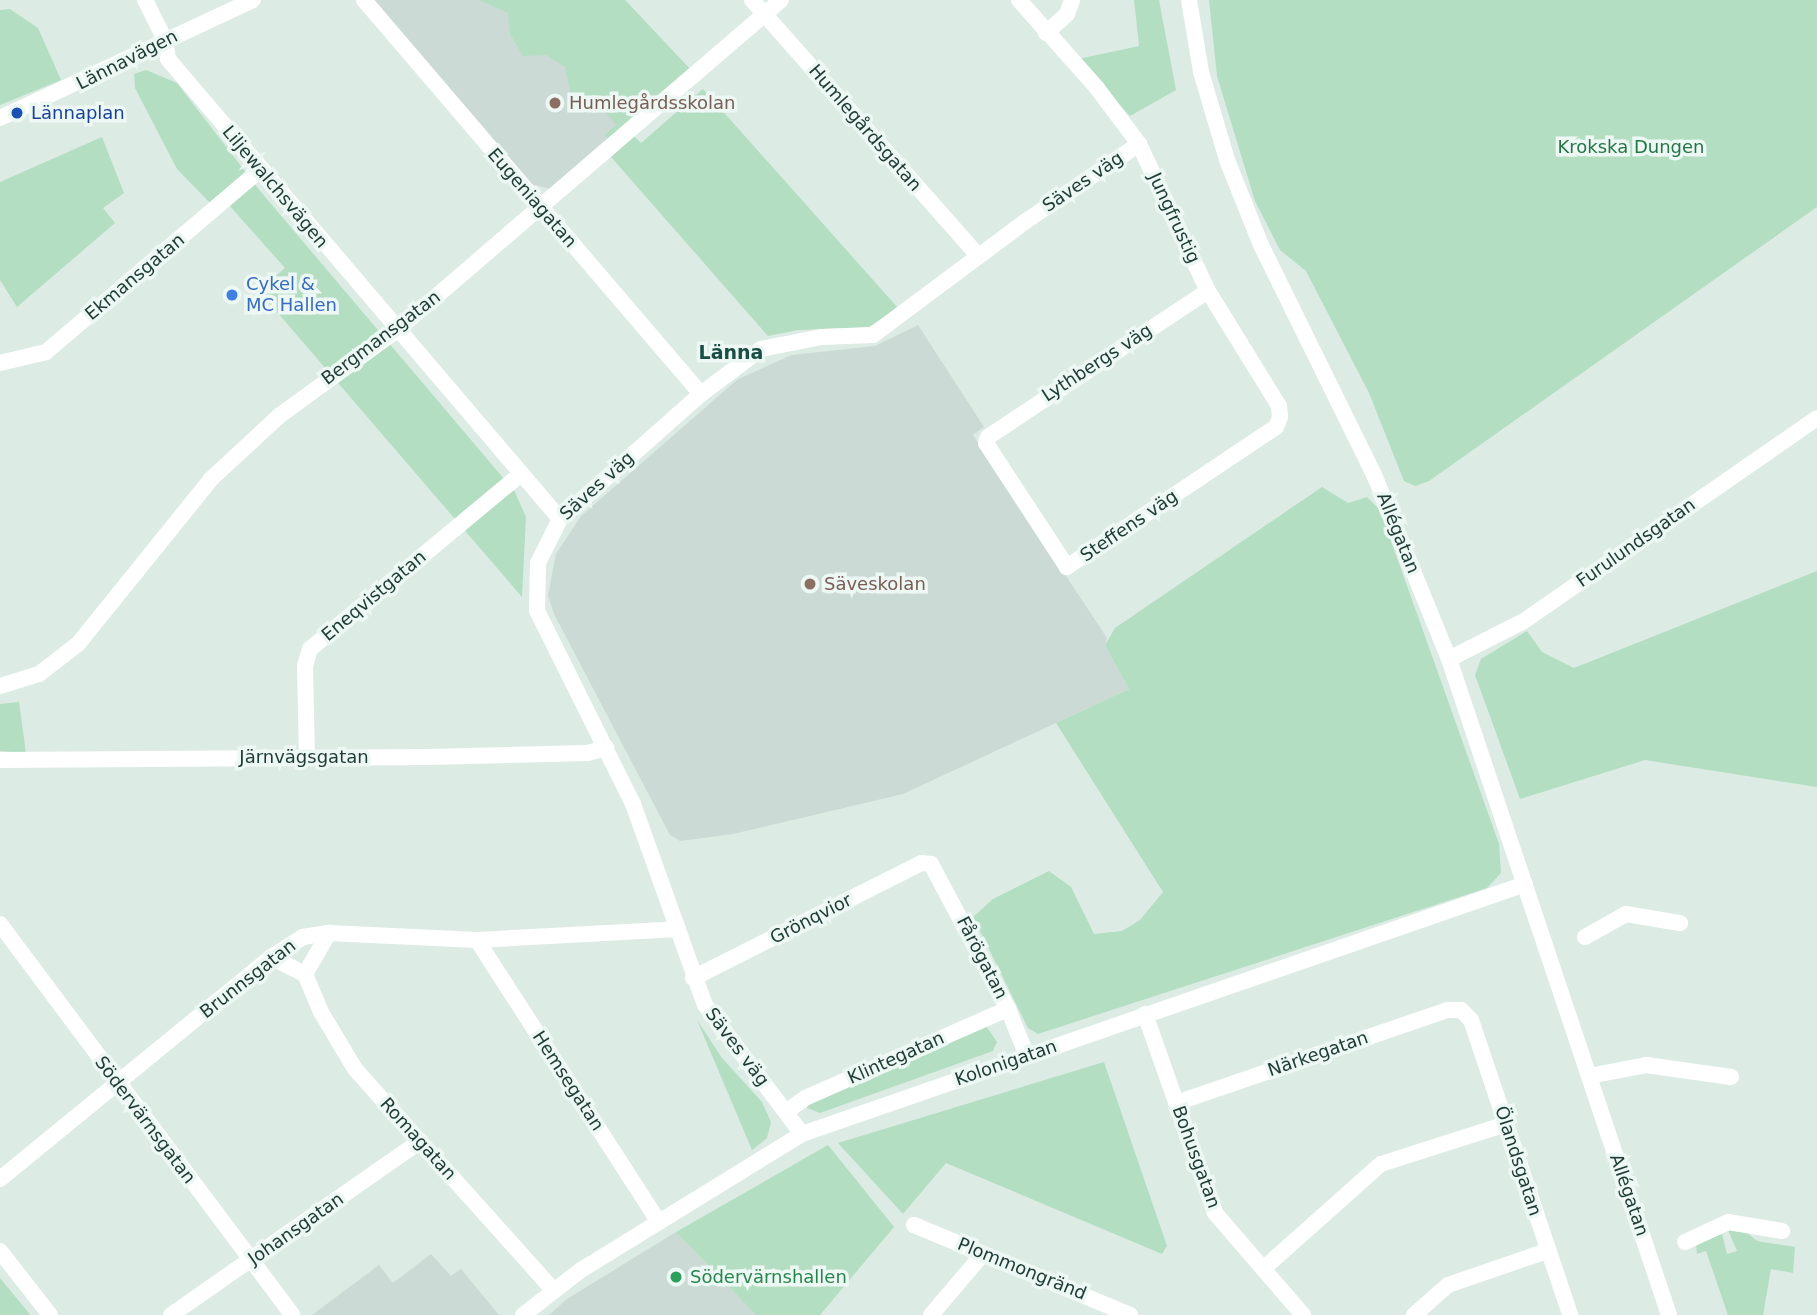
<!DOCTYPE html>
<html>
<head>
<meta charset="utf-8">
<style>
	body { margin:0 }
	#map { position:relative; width:1817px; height:1315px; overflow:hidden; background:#ddebe5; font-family:"DejaVu Sans",sans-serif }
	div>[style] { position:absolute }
	.built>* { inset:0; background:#cbdad4 }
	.green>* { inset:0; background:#b3dec1 }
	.minor>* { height:16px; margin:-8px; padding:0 8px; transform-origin:8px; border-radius:8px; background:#fff }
	.dots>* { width:19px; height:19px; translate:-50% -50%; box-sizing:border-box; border:4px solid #edf7f3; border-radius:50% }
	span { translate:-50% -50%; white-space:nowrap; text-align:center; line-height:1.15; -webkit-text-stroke:7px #edf7f3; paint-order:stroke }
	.street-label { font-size:18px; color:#1d3b34 }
	.education-label { font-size:18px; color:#785e54 }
	.left { translate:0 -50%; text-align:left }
	.transit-label { font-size:18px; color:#164399 }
	.park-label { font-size:18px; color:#247547 }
	.shop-label { font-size:18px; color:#366cbe }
	.leisure-label { font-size:18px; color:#27864d }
	.neighbourhood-label { font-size:19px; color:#184e43; font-weight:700 }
</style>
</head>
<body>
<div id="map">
	<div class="built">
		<i style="clip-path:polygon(371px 0,625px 0,689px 68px,550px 189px,531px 184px)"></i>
		<i style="clip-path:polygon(918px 325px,984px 427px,973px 435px,1107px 638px,1105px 645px,1129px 689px,903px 794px,733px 834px,680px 841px,670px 835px,554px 614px,548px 595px,556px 554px,581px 516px,738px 379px,792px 355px,875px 346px)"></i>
		<i style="clip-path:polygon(676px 1232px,756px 1315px,549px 1315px,567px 1299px)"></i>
		<i style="clip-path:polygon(431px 1254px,451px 1276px,461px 1269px,499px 1315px,312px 1315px,379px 1265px,393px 1283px)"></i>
	</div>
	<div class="green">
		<i style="clip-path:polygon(479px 0,625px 0,689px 68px,608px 139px,605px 135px,616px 125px,600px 105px,572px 101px,565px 67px,546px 55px,523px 56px,510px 34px,508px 13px)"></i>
		<i style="clip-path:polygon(1134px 0,1159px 0,1176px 90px,1130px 116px,1078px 59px,1139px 46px)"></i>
		<i style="clip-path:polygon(1209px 0,1817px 0,1817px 207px,1429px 481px,1415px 486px,1404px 481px,1369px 393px,1306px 271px,1280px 250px,1255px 201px,1217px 76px)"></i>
		<i style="clip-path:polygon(10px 9px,38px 28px,61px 80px,0 105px,0 10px)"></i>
		<i style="clip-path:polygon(146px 70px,177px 83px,261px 192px,515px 492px,526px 517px,522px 597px,259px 291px,285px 268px,221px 196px,212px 205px,177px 169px,135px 88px,134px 74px)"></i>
		<i style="clip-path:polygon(703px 89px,898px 308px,869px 327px,798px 330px,768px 336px,611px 157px,634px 136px,641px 143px)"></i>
		<i style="clip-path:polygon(102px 137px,124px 193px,103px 208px,115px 223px,17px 307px,0 280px,0 182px)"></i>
		<i style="clip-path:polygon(1322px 487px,1348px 503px,1367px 497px,1380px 510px,1499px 844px,1501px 873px,1487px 888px,1038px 1034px,1028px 1028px,973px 917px,993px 899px,1049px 871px,1071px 887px,1094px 934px,1122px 931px,1140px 920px,1163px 892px,1056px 723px,1129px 689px,1105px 645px,1115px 628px)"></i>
		<i style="clip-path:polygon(1817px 571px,1817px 787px,1645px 760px,1520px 799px,1475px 675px,1481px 659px,1527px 631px,1542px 652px,1574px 668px)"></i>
		<i style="clip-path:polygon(19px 702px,26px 753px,0 751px,0 704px)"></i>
		<i style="clip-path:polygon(697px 1020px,722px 1058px,762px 1102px,771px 1122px,767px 1138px,752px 1150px)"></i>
		<i style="clip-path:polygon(986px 1026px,997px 1042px,993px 1051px,820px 1113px,807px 1108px,808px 1101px)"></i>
		<i style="clip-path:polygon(1104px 1062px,1167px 1246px,1162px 1254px,946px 1163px,903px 1214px,838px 1143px)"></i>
		<i style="clip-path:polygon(828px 1145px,894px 1227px,820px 1315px,756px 1315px,676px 1232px)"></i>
		<i style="clip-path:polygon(1728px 1230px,1746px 1232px,1757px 1241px,1795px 1247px,1793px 1273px,1771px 1269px,1763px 1315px,1728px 1315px,1706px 1251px,1697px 1254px,1696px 1244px,1722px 1234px,1727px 1254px,1737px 1251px)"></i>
		<i style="clip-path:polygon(0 1278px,28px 1312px,30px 1315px,0 1315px)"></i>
	</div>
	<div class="minor">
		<i style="left:145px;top:0;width:45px;rotate:63.4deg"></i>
		<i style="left:165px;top:40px;width:19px;rotate:81deg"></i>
		<i style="left:168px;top:59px;width:604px;rotate:49.56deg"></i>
		<i style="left:364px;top:0;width:518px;rotate:49.46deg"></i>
		<i style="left:752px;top:0;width:341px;rotate:48.5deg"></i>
		<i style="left:1019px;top:0;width:118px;rotate:48.4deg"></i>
		<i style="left:1097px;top:88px;width:70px;rotate:53.1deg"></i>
		<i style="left:1139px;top:144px;width:162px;rotate:64.9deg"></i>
		<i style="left:1208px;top:291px;width:135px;rotate:58.3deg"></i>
		<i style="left:1279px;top:406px;width:11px;rotate:85deg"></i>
		<i style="left:1280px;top:417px;width:11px;rotate:112deg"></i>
		<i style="left:1276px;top:427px;width:252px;rotate:146.2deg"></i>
		<i style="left:1067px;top:567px;width:148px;rotate:-123.2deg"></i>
		<i style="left:986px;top:443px;width:6px;rotate:-72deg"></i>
		<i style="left:988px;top:437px;width:264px;rotate:-33.6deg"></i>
		<i style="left:1189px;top:0;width:73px;rotate:80.5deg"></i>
		<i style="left:1201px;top:72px;width:92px;rotate:73.5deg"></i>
		<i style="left:1227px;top:160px;width:92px;rotate:68.2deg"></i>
		<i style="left:1261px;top:245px;width:258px;rotate:63.8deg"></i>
		<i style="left:1375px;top:477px;width:196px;rotate:67.9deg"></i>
		<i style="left:1449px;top:659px;width:692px;rotate:71.46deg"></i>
		<i style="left:1046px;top:33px;width:28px;rotate:-42deg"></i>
		<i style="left:1067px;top:14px;width:15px;rotate:-70deg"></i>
		<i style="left:0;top:118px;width:279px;rotate:-25deg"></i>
		<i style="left:0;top:363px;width:47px;rotate:-13.4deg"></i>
		<i style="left:46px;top:352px;width:281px;rotate:-40.4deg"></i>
		<i style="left:1449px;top:659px;width:84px;rotate:-26.9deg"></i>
		<i style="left:1524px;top:621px;width:356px;rotate:-34.7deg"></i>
		<i style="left:0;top:686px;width:41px;rotate:-17.1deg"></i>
		<i style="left:39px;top:674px;width:49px;rotate:-37.6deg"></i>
		<i style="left:78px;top:644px;width:212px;rotate:-51.1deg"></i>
		<i style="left:211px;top:479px;width:93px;rotate:-42.8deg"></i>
		<i style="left:279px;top:416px;width:146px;rotate:-36.1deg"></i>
		<i style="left:397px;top:330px;width:506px;rotate:-40.67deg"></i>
		<i style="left:307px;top:757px;width:91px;rotate:-91.3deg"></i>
		<i style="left:305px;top:666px;width:18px;rotate:-74deg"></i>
		<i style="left:310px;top:649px;width:274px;rotate:-39.7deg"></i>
		<i style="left:0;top:760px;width:428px;rotate:-0.4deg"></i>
		<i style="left:428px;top:757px;width:160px;rotate:-1.4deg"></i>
		<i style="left:588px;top:753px;width:19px;rotate:-16deg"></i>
		<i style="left:0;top:924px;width:488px;rotate:53.2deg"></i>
		<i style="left:1585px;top:937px;width:47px;rotate:-29.3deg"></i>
		<i style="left:1626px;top:914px;width:55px;rotate:9.5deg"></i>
		<i style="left:477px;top:940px;width:336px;rotate:57.2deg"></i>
		<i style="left:271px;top:957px;width:38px;rotate:27deg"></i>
		<i style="left:305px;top:974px;width:48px;rotate:-59.7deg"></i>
		<i style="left:305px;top:974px;width:41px;rotate:67.2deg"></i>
		<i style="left:321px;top:1012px;width:66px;rotate:59.2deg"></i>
		<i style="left:355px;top:1069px;width:297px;rotate:48.1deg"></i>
		<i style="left:693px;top:978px;width:256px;rotate:-26.7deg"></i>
		<i style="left:922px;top:863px;width:9px;rotate:6deg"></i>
		<i style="left:931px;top:864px;width:164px;rotate:62deg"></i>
		<i style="left:1008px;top:1009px;width:51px;rotate:68deg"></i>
		<i style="left:1145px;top:1014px;width:211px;rotate:70.6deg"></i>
		<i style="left:1215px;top:1213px;width:135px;rotate:49.2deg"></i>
		<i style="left:1589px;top:1076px;width:58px;rotate:-10.9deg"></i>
		<i style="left:1646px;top:1065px;width:86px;rotate:8deg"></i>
		<i style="left:1176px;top:1103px;width:287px;rotate:-18.9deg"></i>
		<i style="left:1447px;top:1010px;width:14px"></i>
		<i style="left:1461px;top:1010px;width:14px;rotate:45deg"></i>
		<i style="left:1471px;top:1020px;width:311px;rotate:71.4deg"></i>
		<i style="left:786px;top:1112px;width:24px;rotate:-36deg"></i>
		<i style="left:805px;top:1098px;width:222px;rotate:-23.7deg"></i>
		<i style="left:802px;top:1134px;width:161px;rotate:-126.9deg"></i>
		<i style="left:705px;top:1005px;width:214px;rotate:-109.7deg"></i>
		<i style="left:633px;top:804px;width:216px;rotate:-116.4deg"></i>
		<i style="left:537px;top:611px;width:48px;rotate:-88.8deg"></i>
		<i style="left:538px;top:563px;width:49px;rotate:-63.4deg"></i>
		<i style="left:560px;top:519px;width:188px;rotate:-41.6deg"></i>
		<i style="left:701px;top:394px;width:75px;rotate:-36.9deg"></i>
		<i style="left:761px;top:349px;width:61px;rotate:-11.3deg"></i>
		<i style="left:821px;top:337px;width:52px;rotate:-2.2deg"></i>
		<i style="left:873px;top:335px;width:191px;rotate:-36.7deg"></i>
		<i style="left:1026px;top:221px;width:137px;rotate:-34.3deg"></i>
		<i style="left:0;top:1179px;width:350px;rotate:-39.3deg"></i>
		<i style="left:271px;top:957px;width:38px;rotate:-32deg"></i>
		<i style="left:303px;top:937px;width:26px;rotate:-9deg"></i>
		<i style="left:329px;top:933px;width:148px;rotate:2.7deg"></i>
		<i style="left:477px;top:940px;width:201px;rotate:-3.1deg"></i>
		<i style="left:914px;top:1225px;width:234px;rotate:22.6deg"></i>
		<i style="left:1685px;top:1242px;width:47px;rotate:-24.9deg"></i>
		<i style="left:1728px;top:1222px;width:55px;rotate:9.5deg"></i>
		<i style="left:0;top:1251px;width:81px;rotate:52deg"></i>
		<i style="left:1263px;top:1269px;width:158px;rotate:-41.7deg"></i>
		<i style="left:1381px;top:1164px;width:131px;rotate:-17.7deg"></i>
		<i style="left:171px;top:1315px;width:304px;rotate:-34.9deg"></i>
		<i style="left:523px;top:1315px;width:73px;rotate:-37.8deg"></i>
		<i style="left:581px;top:1270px;width:259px;rotate:-31.6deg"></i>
		<i style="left:802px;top:1134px;width:765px;rotate:-19.07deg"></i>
		<i style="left:931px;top:1315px;width:80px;rotate:-49.6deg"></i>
		<i style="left:1414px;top:1315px;width:45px;rotate:-41.4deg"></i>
		<i style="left:1448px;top:1285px;width:105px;rotate:-19deg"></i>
	</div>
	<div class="dots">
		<i style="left:555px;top:103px;background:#8d6e63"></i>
		<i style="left:17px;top:113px;background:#1a4fb4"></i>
		<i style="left:232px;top:295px;background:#3f7fe0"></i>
		<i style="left:810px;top:584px;background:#8d6e63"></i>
		<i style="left:676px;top:1277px;background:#2e9e5b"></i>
	</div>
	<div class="street-label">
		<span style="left:127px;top:60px;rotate:-27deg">Lännavägen</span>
		<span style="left:865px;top:128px;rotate:49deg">Humlegårdsgatan</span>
		<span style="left:1083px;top:182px;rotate:-34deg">Säves väg</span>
		<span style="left:275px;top:187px;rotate:50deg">Liljewalchsvägen</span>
		<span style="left:532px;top:198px;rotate:49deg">Eugeniagatan</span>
		<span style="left:1174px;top:218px;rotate:65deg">Jungfrustig</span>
		<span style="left:135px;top:277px;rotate:-40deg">Ekmansgatan</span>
		<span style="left:381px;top:338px;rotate:-37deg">Bergmansgatan</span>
		<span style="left:1097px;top:363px;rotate:-33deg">Lythbergs väg</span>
		<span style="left:597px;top:486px;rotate:-42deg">Säves väg</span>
		<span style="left:1129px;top:526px;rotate:-34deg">Steffens väg</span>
		<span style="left:1398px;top:533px;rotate:68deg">Allégatan</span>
		<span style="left:1636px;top:543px;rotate:-35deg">Furulundsgatan</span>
		<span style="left:374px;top:596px;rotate:-40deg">Eneqvistgatan</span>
		<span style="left:304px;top:757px">Järnvägsgatan</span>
		<span style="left:811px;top:919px;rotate:-27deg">Grönqvior</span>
		<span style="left:982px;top:958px;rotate:63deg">Fårögatan</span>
		<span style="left:248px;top:979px;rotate:-38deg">Brunnsgatan</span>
		<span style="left:737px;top:1047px;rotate:53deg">Säves väg</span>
		<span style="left:1318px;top:1054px;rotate:-19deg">Närkegatan</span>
		<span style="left:896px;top:1058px;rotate:-24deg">Klintegatan</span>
		<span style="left:1006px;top:1063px;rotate:-19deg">Kolonigatan</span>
		<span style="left:568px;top:1081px;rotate:57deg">Hemsegatan</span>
		<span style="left:145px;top:1120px;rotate:53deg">Södervärnsgatan</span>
		<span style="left:418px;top:1139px;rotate:48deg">Romagatan</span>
		<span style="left:1196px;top:1157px;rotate:70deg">Bohusgatan</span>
		<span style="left:1518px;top:1161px;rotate:72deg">Ölandsgatan</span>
		<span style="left:1629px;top:1195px;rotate:71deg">Allégatan</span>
		<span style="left:296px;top:1229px;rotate:-35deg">Johansgatan</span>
		<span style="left:1022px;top:1269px;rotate:22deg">Plommongränd</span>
	</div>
	<div class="education-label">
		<span class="left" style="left:569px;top:103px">Humlegårdsskolan</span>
		<span class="left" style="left:824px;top:584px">Säveskolan</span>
	</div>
	<div class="transit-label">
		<span class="left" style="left:31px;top:113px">Lännaplan</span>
	</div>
	<div class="park-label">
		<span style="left:1631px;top:147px">Krokska Dungen</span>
	</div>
	<div class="shop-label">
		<span class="left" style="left:246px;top:295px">Cykel &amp;<br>MC Hallen</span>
	</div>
	<div class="leisure-label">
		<span class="left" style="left:690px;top:1277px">Södervärnshallen</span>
	</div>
	<div class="neighbourhood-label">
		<span style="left:731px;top:353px">Länna</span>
	</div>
</div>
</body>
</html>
